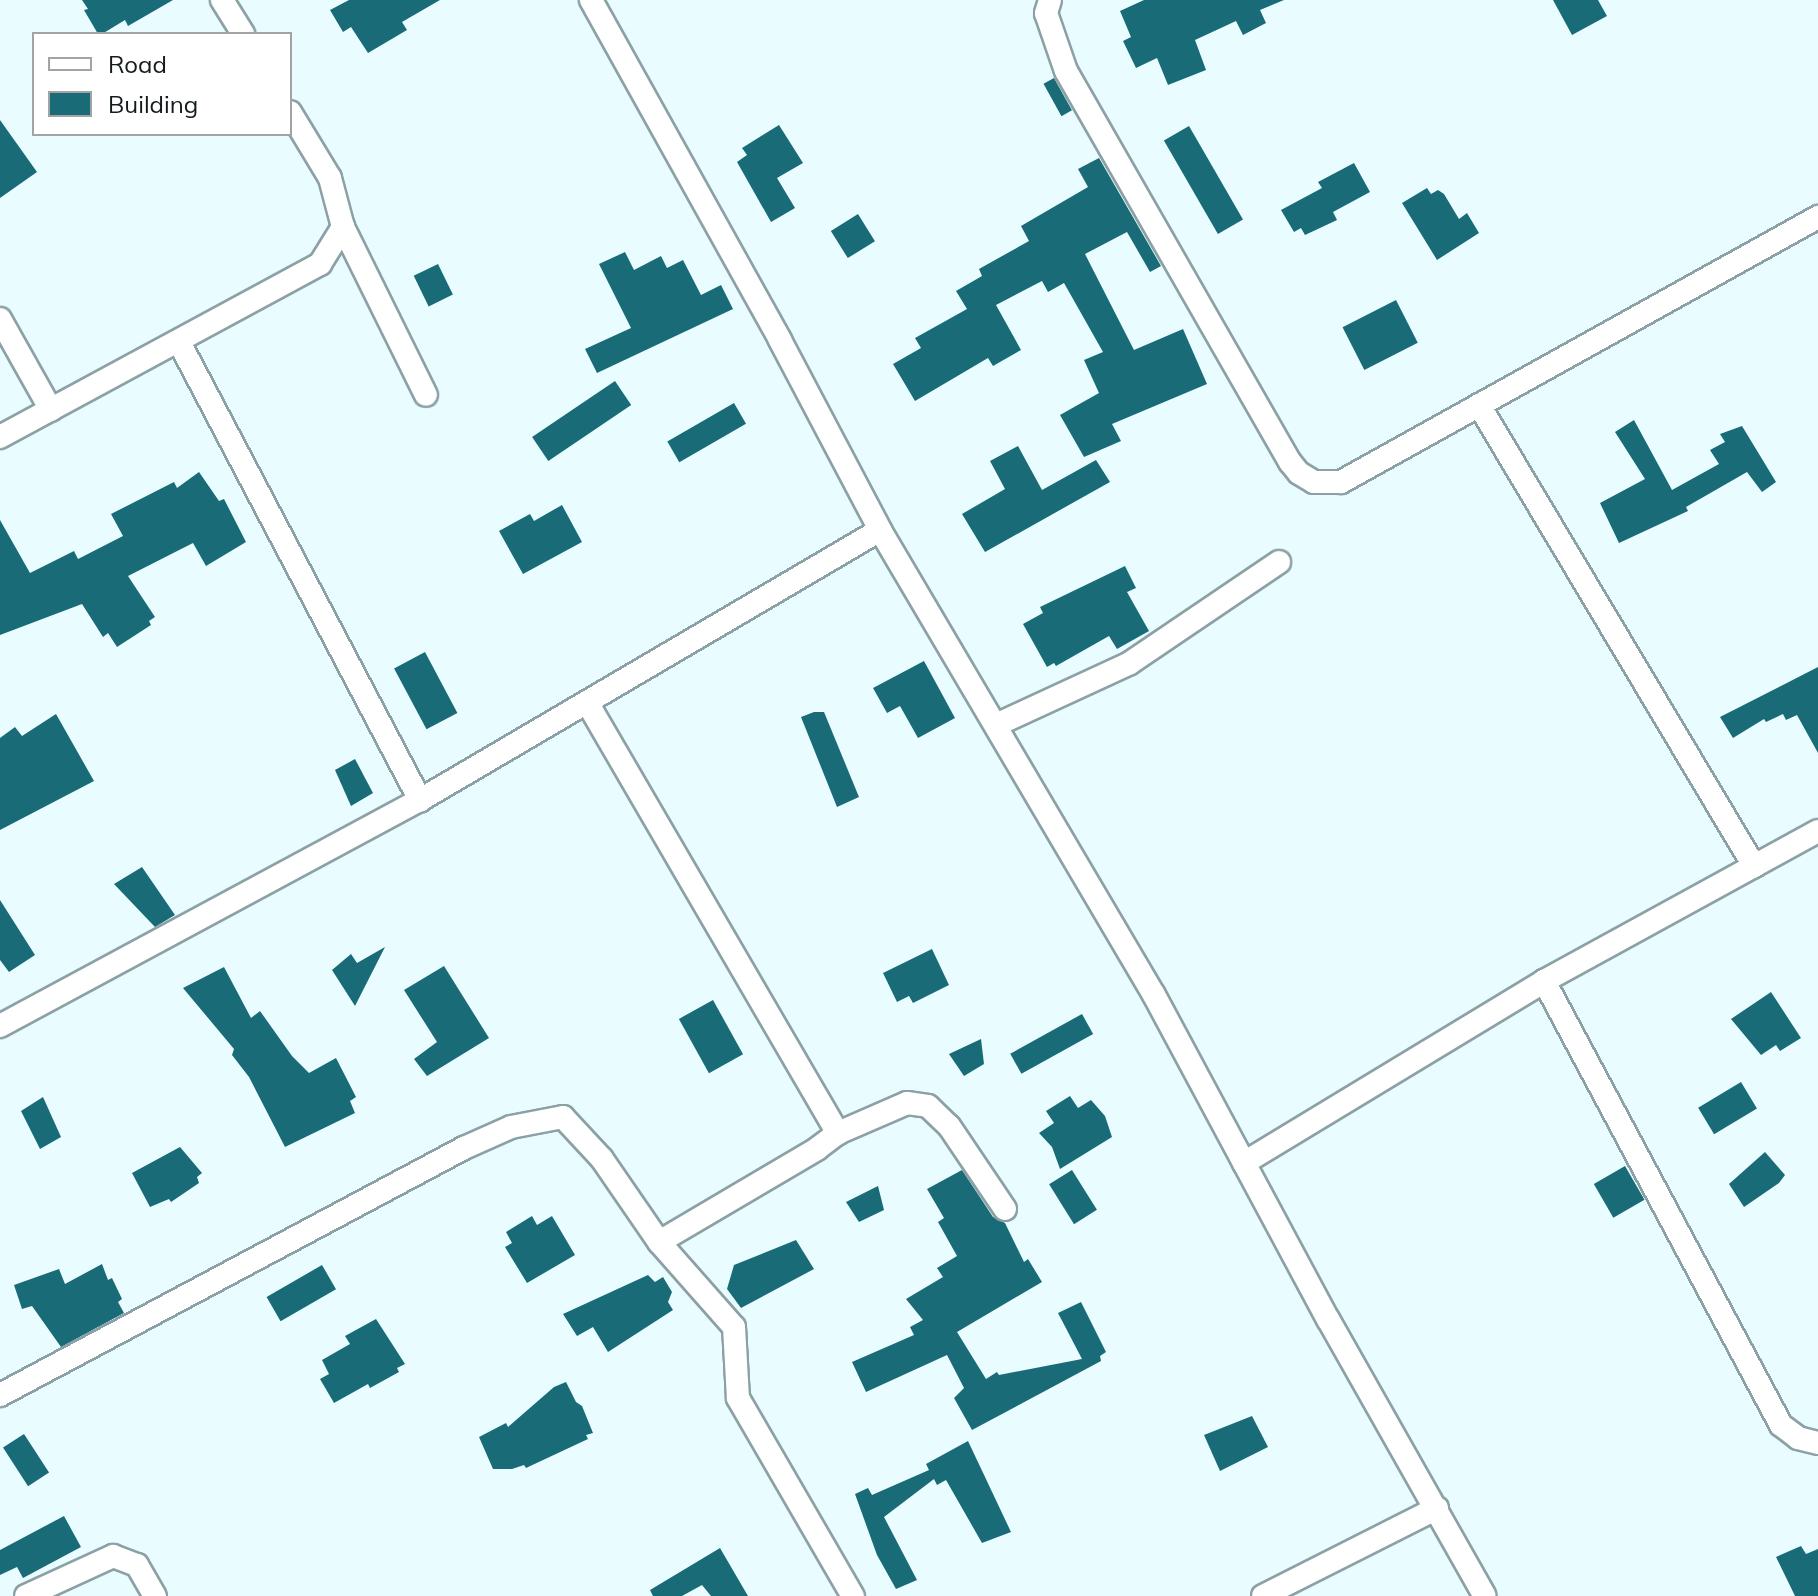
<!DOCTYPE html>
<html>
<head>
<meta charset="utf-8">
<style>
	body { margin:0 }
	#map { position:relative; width:1818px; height:1596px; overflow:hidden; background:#e9fcff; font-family:Mulish,sans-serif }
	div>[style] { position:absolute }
	.building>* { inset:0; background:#196c77; transform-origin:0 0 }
	.roads { filter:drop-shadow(2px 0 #8ca1a5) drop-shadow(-2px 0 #8ca1a5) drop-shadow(0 2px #8ca1a5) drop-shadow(0 -2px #8ca1a5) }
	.street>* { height:22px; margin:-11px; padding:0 11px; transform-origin:11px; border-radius:11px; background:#fff }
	span { translate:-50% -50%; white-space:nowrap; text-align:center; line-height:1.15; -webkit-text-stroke:8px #fff; paint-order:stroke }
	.legend { position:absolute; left:32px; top:32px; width:260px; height:104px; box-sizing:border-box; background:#fff; border:2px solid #a1a4a4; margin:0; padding:10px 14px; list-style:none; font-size:24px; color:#131b1c }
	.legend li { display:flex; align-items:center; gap:16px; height:40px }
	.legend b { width:40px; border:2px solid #a1a4a4 }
</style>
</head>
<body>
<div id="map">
	<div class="building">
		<i style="clip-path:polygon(82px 0,173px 0,128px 26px,125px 20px,102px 34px,98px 34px,84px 10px,88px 9px)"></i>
		<i style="clip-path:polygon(349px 0,440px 0,402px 22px,407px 30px,368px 53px,351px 27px,343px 32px,330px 10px)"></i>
		<i style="clip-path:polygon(1144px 0,1284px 0,1260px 10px,1266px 23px,1243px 35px,1236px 21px,1195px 40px,1206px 70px,1168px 85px,1157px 58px,1136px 68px,1123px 41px,1131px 37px,1120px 11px)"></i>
		<i style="clip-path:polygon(1553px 0,1598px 0,1607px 16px,1572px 35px)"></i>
		<i style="left:1054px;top:78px;width:37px;height:12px;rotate:61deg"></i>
		<i style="clip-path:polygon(0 120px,37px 172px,0 198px)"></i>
		<i style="clip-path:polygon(779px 125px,803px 163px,777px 178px,795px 208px,771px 222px,737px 162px,747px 155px,742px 148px)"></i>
		<i style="left:1189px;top:126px;width:108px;height:29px;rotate:60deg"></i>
		<i style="clip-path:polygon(1099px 158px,1161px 266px,1150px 272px,1127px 232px,1085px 254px,1134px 350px,1183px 329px,1207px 384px,1112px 424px,1121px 441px,1084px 457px,1060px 415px,1099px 393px,1084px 360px,1103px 352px,1064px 283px,1048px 292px,1042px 281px,996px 305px,1021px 350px,993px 366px,988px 358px,915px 401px,893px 364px,921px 348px,915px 338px,967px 309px,956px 291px,982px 276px,979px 269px,1029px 241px,1021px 226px,1088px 187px,1078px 169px)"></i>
		<i style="clip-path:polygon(1354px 163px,1370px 192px,1333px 212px,1337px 220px,1305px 235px,1301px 228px,1294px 232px,1281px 210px,1322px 188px,1318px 182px)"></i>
		<i style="clip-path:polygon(1427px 188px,1431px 194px,1438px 190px,1444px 194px,1459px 219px,1467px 213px,1479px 233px,1437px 260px,1402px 203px)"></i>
		<i style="left:858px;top:214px;width:32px;height:32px;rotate:58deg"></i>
		<i style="clip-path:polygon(625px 252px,634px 270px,661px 256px,667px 268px,683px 260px,701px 295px,721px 285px,733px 309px,597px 373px,585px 349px,631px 328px,599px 264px)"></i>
		<i style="left:438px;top:264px;width:34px;height:27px;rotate:64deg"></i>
		<i style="left:1396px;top:300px;width:48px;height:60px;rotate:63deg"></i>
		<i style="left:615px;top:381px;width:29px;height:100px;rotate:56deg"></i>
		<i style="left:734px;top:403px;width:24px;height:77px;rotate:60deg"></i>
		<i style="clip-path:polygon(1634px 420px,1672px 490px,1719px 464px,1710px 450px,1725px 442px,1720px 434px,1742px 426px,1776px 482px,1762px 492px,1747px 472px,1686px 507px,1688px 511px,1619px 543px,1600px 503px,1645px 479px,1615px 432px)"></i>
		<i style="clip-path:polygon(1018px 446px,1042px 490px,1096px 460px,1110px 482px,985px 552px,962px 514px,1005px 489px,990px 461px)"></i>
		<i style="clip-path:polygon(199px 472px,219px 501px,224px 499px,246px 542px,206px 566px,193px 543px,128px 576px,155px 617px,149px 621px,151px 625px,117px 647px,108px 633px,103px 637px,82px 604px,0 635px,0 520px,30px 573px,74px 551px,78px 559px,123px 536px,111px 514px,174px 482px,177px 488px)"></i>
		<i style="clip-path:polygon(562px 505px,582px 542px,523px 574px,499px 531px,530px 514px,534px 521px)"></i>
		<i style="clip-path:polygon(1125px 566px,1136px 588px,1127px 592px,1149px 631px,1117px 649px,1109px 636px,1056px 666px,1054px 663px,1047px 667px,1023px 624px,1043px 613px,1040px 607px)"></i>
		<i style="left:425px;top:652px;width:69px;height:35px;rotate:62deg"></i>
		<i style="clip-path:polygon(924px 661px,955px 718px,918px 738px,900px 706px,887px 713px,873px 688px)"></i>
		<i style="clip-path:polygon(1818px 667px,1818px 753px,1797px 715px,1786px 720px,1783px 714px,1766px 722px,1764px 719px,1733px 738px,1720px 717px)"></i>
		<i style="clip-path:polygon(814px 712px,824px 712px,859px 797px,837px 807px,801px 717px)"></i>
		<i style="clip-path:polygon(56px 714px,94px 781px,0 830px,0 738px,15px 727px,22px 736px)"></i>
		<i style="clip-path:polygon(355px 759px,373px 793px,351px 806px,335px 770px)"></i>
		<i style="clip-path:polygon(142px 867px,175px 915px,155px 927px,114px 884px)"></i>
		<i style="clip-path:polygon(0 900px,35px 955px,9px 972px,0 960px)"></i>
		<i style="clip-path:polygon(385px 947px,355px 1006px,332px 970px,351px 954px,357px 963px)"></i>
		<i style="clip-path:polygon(932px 949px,949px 985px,913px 1003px,909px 996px,897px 1002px,883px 973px)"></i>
		<i style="clip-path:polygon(444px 966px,489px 1038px,427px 1076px,414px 1059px,437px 1042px,404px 990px)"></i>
		<i style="clip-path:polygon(224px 967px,251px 1018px,260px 1011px,292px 1056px,309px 1073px,336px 1058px,356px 1097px,350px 1101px,355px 1113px,285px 1147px,249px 1077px,232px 1055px,234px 1049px,183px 988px)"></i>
		<i style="clip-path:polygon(1771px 992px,1801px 1038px,1780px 1051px,1776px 1045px,1761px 1055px,1731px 1019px)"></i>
		<i style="left:713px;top:1000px;width:62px;height:39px;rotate:61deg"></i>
		<i style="left:1082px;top:1014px;width:23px;height:82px;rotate:61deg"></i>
		<i style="clip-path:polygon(981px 1039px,984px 1064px,964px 1076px,949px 1054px)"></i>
		<i style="left:1741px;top:1082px;width:31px;height:50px;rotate:59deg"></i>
		<i style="clip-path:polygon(1070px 1096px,1078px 1108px,1091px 1100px,1105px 1116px,1112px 1137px,1060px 1169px,1052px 1147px,1039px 1133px,1054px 1123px,1046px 1111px)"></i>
		<i style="clip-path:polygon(43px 1097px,61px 1137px,40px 1149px,21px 1111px)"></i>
		<i style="clip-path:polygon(180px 1147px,202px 1173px,197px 1177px,199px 1183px,171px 1202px,169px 1199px,150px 1207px,132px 1173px)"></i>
		<i style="clip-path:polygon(1765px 1152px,1785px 1175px,1779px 1183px,1744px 1207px,1729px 1184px)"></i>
		<i style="left:1625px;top:1166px;width:39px;height:36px;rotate:60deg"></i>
		<i style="clip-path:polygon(962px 1170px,993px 1217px,1005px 1223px,1024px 1262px,1028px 1259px,1042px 1282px,957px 1332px,986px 1379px,997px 1372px,999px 1375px,1082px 1359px,1058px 1313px,1081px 1302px,1106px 1352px,1100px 1356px,1101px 1361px,972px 1430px,954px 1398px,964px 1388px,947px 1355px,866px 1392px,852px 1362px,914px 1335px,910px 1327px,923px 1320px,906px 1299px,943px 1277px,937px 1268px,957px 1256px,938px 1222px,944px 1218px,927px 1189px)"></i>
		<i style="left:1072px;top:1170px;width:47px;height:27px;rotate:58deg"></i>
		<i style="clip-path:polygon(878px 1186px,884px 1210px,859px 1222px,846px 1202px)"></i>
		<i style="clip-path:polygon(532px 1216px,537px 1225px,552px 1216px,575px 1255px,527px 1283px,505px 1247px,512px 1243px,506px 1232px)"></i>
		<i style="clip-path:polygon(796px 1240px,814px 1269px,741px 1308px,727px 1289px,734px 1265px)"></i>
		<i style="clip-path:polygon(102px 1264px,108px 1280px,112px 1278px,122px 1299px,118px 1302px,124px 1313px,61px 1347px,32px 1306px,22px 1309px,14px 1285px,59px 1269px,65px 1284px)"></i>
		<i style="left:322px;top:1265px;width:28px;height:64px;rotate:60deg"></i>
		<i style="clip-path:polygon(648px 1275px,655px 1282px,663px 1277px,672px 1292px,668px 1302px,673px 1310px,608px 1352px,593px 1327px,577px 1336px,563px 1314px)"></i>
		<i style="clip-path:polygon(376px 1319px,405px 1364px,397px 1368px,399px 1372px,370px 1388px,368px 1384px,334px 1403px,320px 1379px,329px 1374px,322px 1360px,350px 1344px,345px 1336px)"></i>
		<i style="clip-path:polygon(566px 1382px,576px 1402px,582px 1406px,593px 1433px,586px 1435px,588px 1439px,526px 1468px,524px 1465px,512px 1469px,493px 1469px,479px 1437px,506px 1423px,508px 1427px,554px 1387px)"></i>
		<i style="clip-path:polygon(1252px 1416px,1268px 1447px,1220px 1471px,1204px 1435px)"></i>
		<i style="left:24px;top:1434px;width:46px;height:25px;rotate:57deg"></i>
		<i style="clip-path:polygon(968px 1441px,1011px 1532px,982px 1543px,946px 1480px,937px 1485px,934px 1479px,884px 1517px,917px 1580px,896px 1589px,877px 1555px,855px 1494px,868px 1488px,872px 1495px,929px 1470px,926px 1464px)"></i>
		<i style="clip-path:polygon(64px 1516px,81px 1547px,23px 1578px,17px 1567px,0 1575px,0 1550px)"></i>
		<i style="clip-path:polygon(1801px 1546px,1806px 1554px,1818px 1549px,1818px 1596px,1795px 1596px,1776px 1557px)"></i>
		<i style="clip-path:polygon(720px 1548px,748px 1596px,711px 1596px,702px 1585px,682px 1596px,653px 1596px,650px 1590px)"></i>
	</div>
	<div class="roads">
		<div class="street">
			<i style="left:222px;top:0;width:40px;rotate:58deg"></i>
			<i style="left:591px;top:0;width:389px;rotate:60.9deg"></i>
			<i style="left:780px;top:340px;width:215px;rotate:62.2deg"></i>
			<i style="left:880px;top:530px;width:540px;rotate:59.49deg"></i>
			<i style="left:1154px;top:995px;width:368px;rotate:61.8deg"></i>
			<i style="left:1328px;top:1319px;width:318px;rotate:60.5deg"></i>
			<i style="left:1050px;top:0;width:14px;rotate:107deg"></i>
			<i style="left:1046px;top:13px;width:61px;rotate:71deg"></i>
			<i style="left:1066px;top:71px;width:451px;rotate:60.2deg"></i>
			<i style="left:1290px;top:462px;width:14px;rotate:51deg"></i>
			<i style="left:1299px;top:473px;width:17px;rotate:31deg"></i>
			<i style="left:1314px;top:482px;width:27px"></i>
			<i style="left:1341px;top:482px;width:546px;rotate:-29.05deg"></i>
			<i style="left:343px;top:227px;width:187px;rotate:63.7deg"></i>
			<i style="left:0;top:319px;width:104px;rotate:60.7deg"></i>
			<i style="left:179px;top:342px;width:518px;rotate:62.25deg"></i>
			<i style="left:1479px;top:405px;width:537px;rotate:59.18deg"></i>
			<i style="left:0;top:437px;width:364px;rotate:-28.4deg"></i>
			<i style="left:320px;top:264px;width:44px;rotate:-58.1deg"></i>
			<i style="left:343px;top:227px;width:51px;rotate:-104.9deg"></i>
			<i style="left:330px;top:178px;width:77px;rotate:-121.2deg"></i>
			<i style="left:588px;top:704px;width:497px;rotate:59.8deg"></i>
			<i style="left:838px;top:1133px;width:26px;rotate:143deg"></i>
			<i style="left:817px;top:1149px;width:183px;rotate:149.5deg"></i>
			<i style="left:996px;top:725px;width:148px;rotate:-24.8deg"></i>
			<i style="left:1130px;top:663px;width:180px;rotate:-34.1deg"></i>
			<i style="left:1544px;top:981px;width:503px;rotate:61.91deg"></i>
			<i style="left:1781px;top:1425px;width:21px;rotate:37deg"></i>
			<i style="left:1798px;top:1438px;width:21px;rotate:14deg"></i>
			<i style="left:0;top:1026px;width:477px;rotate:-28.3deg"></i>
			<i style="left:420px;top:800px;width:533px;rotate:-30.41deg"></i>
			<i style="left:838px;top:1133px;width:75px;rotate:-23.5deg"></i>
			<i style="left:907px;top:1103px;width:21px;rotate:8deg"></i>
			<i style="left:928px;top:1106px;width:29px;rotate:44deg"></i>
			<i style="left:949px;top:1126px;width:100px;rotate:56deg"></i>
			<i style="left:1244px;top:1163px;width:351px;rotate:-31.2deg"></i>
			<i style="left:1544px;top:981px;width:312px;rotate:-28.7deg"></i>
			<i style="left:0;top:1395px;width:526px;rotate:-28.03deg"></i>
			<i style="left:464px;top:1148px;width:51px;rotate:-24.1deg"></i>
			<i style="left:511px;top:1127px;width:53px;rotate:-10.9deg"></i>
			<i style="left:563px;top:1117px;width:57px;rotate:47.1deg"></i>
			<i style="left:602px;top:1159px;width:101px;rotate:55.5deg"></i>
			<i style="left:659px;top:1242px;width:113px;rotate:48.6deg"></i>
			<i style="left:734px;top:1327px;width:71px;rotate:86.8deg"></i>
			<i style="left:738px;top:1398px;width:229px;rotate:59.9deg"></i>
			<i style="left:26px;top:1596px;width:96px;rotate:-24.7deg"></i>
			<i style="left:113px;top:1556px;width:26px;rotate:21deg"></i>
			<i style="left:137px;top:1565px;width:36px;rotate:60deg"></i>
			<i style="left:1263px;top:1596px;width:195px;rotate:-26.8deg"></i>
		</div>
	</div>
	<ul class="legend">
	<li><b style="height:10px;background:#fff"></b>Road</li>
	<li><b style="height:22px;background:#196c77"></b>Building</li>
	</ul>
</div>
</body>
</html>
